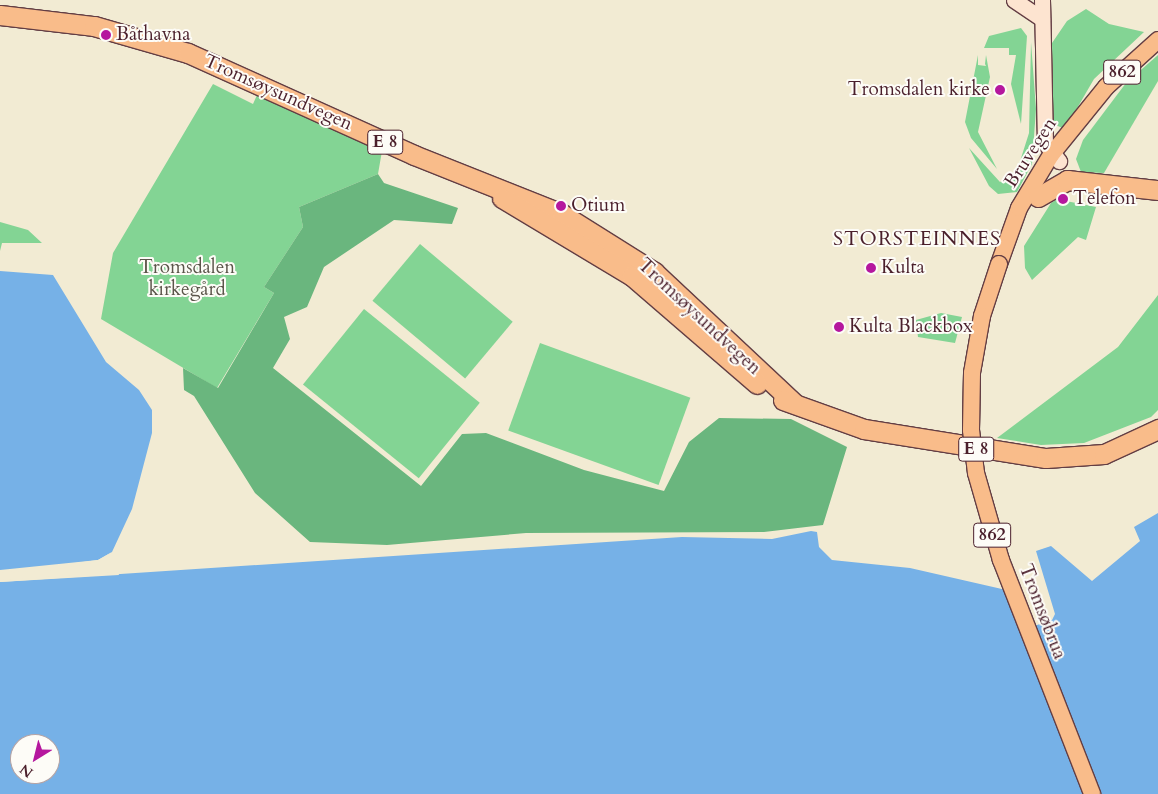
<!DOCTYPE html>
<html>
<head>
<meta charset="utf-8">
<style>
	body { margin:0 }
	#map { position:relative; width:1158px; height:794px; overflow:hidden; background:#f2ebd3; font-family:Cardo,serif }
	div>[style] { position:absolute }
	.green>* { inset:0; background:#83d494; transform-origin:0 0 }
	.forest>* { inset:0; background:#6ab67e }
	.water>* { inset:0; background:#76b1e7 }
	.pier>* { inset:0; background:#f2ebd3 }
	.roads { filter:drop-shadow(1px 0 #633e44) drop-shadow(-1px 0 #633e44) drop-shadow(0 1px #633e44) drop-shadow(0 -1px #633e44) }
	.secondary>* { height:15px; margin:-7.5px; padding:0 7.5px; transform-origin:7.5px; border-radius:7.5px; background:#fde4d0 }
	.primary>* { height:16px; margin:-8px; padding:0 8px; transform-origin:8px; border-radius:8px; background:#f9bc8a }
	.highway>* { height:19px; margin:-9.5px; padding:0 9.5px; transform-origin:9.5px; border-radius:9.5px; background:#f9bc8a }
	.bridges { filter:drop-shadow(1px 0 #633e44) drop-shadow(-1px 0 #633e44) drop-shadow(0 1px #633e44) drop-shadow(0 -1px #633e44) }
	.primary-bridge>* { height:16px; margin:-8px; padding:0 8px; transform-origin:8px; border-radius:8px; background:#f9bc8a }
	.dots>* { width:14px; height:14px; translate:-50% -50%; box-sizing:border-box; border:2px solid #fdfcf7; border-radius:50% }
	span { translate:-50% -50%; white-space:nowrap; text-align:center; line-height:1.15; -webkit-text-stroke:4px #fdfcf7; paint-order:stroke }
	.shield-label span { padding:1px 4px; background:#fdfcf7; border:1px solid; border-radius:4px; -webkit-text-stroke-width:0 }
	.shield-label { font-size:18px; color:#4a1f2b; font-weight:700 }
	.poi-label { font-size:19px; color:#4a1f2b }
	.left { translate:0 -50%; text-align:left }
	.right { translate:-100% -50%; text-align:right }
	.street-label { font-size:19px; color:#4a1f2b }
	.park-label { font-size:19px; color:#5b554a }
	.neighbourhood-label { font-size:20px; color:#4a1f2b; letter-spacing:1px }
	.north { position:absolute; left:10px; top:734px; width:50px; height:50px; box-sizing:border-box; background:#fdfcf7; border:1px solid #b5a4a5; border-radius:50%; rotate:216deg; font-size:14px; font-weight:700; line-height:20px; text-align:center; color:#4a1f2b }
	.north::after { content:''; display:block; margin:auto; width:18px; height:22px; background:#b5179e; clip-path:polygon(50% 0,100% 100%,50% 72%,0 100%) }
</style>
</head>
<body>
<div id="map">
	<div class="green">
		<i style="clip-path:polygon(1086px 9px,1109px 24px,1144px 32px,1094px 79px,1065px 129px,1053px 124px,1052px 43px,1067px 21px)"></i>
		<i style="clip-path:polygon(1021px 28px,1027px 36px,1021px 124px,1011px 84px,1016px 55px,1009px 55px,1009px 48px,984px 48px,989px 36px)"></i>
		<i style="clip-path:polygon(1031px 42px,1036px 109px,1032px 164px,1017px 192px,998px 194px,989px 186px,969px 148px,1000px 182px,1016px 174px,1029px 133px)"></i>
		<i style="clip-path:polygon(978px 55px,978px 65px,986px 66px,985px 64px,986px 55px,990px 77px,978px 132px,997px 169px,971px 138px,965px 122px)"></i>
		<i style="clip-path:polygon(1158px 55px,1158px 81px,1104px 173px,1081px 172px,1076px 159px,1083px 140px,1126px 83px)"></i>
		<i style="clip-path:polygon(213px 84px,253px 104px,257px 95px,382px 151px,378px 174px,299px 207px,303px 227px,264px 287px,274px 293px,217px 388px,101px 319px,113px 253px)"></i>
		<i style="clip-path:polygon(1064px 195px,1066px 201px,1096px 207px,1086px 240px,1078px 237px,1032px 280px,1025px 268px,1024px 246px,1051px 203px)"></i>
		<i style="clip-path:polygon(0 222px,28px 230px,42px 243px,2px 243px,0 251px)"></i>
		<i style="left:420px;top:244px;width:121px;height:74px;rotate:40deg"></i>
		<i style="clip-path:polygon(1158px 295px,1158px 410px,1151px 417px,1084px 443px,1041px 445px,997px 438px,1118px 347px)"></i>
		<i style="left:364px;top:309px;width:149px;height:97px;rotate:39deg"></i>
		<i style="clip-path:polygon(941px 313px,962px 317px,955px 343px,918px 337px,916px 320px)"></i>
		<i style="left:540px;top:343px;width:160px;height:93px;rotate:20deg"></i>
	</div>
	<div class="forest">
		<i style="clip-path:polygon(378px 174px,384px 183px,458px 208px,452px 224px,394px 220px,324px 267px,307px 307px,284px 317px,290px 339px,273px 368px,421px 486px,462px 434px,486px 433px,584px 470px,664px 491px,689px 442px,719px 418px,791px 419px,847px 447px,823px 525px,764px 532px,526px 533px,387px 545px,310px 542px,255px 493px,194px 396px,184px 390px,183px 368px,218px 388px,274px 293px,264px 287px,303px 227px,299px 207px)"></i>
	</div>
	<div class="water">
		<i style="clip-path:polygon(0 271px,53px 275px,106px 362px,139px 390px,152px 410px,152px 433px,132px 509px,112px 552px,98px 560px,0 570px)"></i>
		<i style="clip-path:polygon(evenodd,1158px 513px,1158px 794px,0 794px,0 582px,682px 537px,772px 539px,811px 531px,817px 532px,819px 547px,832px 560px,910px 568px,1015px 592px,1028px 628px,1052px 620px,1055px 614px,1036px 551px,1051px 546px,1092px 581px,1140px 541px,1134px 527px,1158px 513px,20px 744px,50px 744px,50px 774px,20px 774px,20px 744px)"></i>
	</div>
	<div class="pier">
		<i style="clip-path:polygon(112px 552px,98px 562px,53px 570px,0 573px,98px 560px)"></i>
		<i style="clip-path:polygon(118px 572px,119px 575px,0 582px,0 580px)"></i>
	</div>
	<div class="roads">
		<div class="secondary">
			<i style="left:1014px;top:0;width:34px;rotate:34deg"></i>
			<i style="left:1042px;top:0;width:143px;rotate:88.8deg"></i>
			<i style="left:1045px;top:143px;width:23px;rotate:52deg"></i>
		</div>
		<div class="primary">
			<i style="left:999px;top:264px;width:59px;rotate:-70.3deg"></i>
			<i style="left:1019px;top:208px;width:62px;rotate:-58.9deg"></i>
			<i style="left:1051px;top:155px;width:87px;rotate:-51deg"></i>
			<i style="left:1106px;top:87px;width:70px;rotate:-42.1deg"></i>
		</div>
		<div class="highway">
			<i style="left:0;top:15px;width:95px;rotate:6.7deg"></i>
			<i style="left:94px;top:26px;width:98px;rotate:16deg"></i>
			<i style="left:188px;top:53px;width:248px;rotate:24.3deg"></i>
			<i style="left:414px;top:155px;width:159px;rotate:21.7deg"></i>
			<i style="left:562px;top:214px;width:109px;rotate:32.2deg"></i>
			<i style="left:654px;top:272px;width:192px;rotate:43.1deg"></i>
			<i style="left:1038px;top:197px;width:34px;rotate:-30deg"></i>
			<i style="left:1067px;top:180px;width:92px;rotate:6.3deg"></i>
			<i style="left:502px;top:198px;width:152px;rotate:31deg"></i>
			<i style="left:632px;top:276px;width:165px;rotate:40.8deg"></i>
			<i style="left:783px;top:400px;width:86px;rotate:19.7deg"></i>
			<i style="left:864px;top:429px;width:184px;rotate:9.1deg"></i>
			<i style="left:1046px;top:458px;width:58px;rotate:-3.9deg"></i>
			<i style="left:1104px;top:454px;width:60px;rotate:-24.8deg"></i>
		</div>
	</div>
	<div class="bridges">
		<div class="primary-bridge">
			<i style="left:999px;top:264px;width:55px;rotate:108.1deg"></i>
			<i style="left:982px;top:316px;width:58px;rotate:100deg"></i>
			<i style="left:972px;top:373px;width:57px;rotate:91deg"></i>
			<i style="left:971px;top:430px;width:43px;rotate:83.4deg"></i>
			<i style="left:976px;top:473px;width:91px;rotate:74deg"></i>
			<i style="left:1001px;top:560px;width:251px;rotate:68.7deg"></i>
		</div>
	</div>
	<div class="dots">
		<i style="left:106px;top:35px;background:#b5179e"></i>
		<i style="left:1000px;top:90px;background:#b5179e"></i>
		<i style="left:1063px;top:199px;background:#b5179e"></i>
		<i style="left:561px;top:206px;background:#b5179e"></i>
		<i style="left:871px;top:268px;background:#b5179e"></i>
		<i style="left:839px;top:327px;background:#b5179e"></i>
	</div>
	<div class="shield-label">
		<span style="left:1122px;top:72px">862</span>
		<span style="left:385px;top:142px">E 8</span>
		<span style="left:976px;top:449px">E 8</span>
		<span style="left:992px;top:535px">862</span>
	</div>
	<div class="poi-label">
		<span class="left" style="left:116px;top:35px">Båthavna</span>
		<span class="right" style="left:990px;top:90px">Tromsdalen kirke</span>
		<span class="left" style="left:1073px;top:199px">Telefon</span>
		<span class="left" style="left:571px;top:206px">Otium</span>
		<span class="left" style="left:881px;top:268px">Kulta</span>
		<span class="left" style="left:849px;top:327px">Kulta Blackbox</span>
	</div>
	<div class="street-label">
		<span style="left:278px;top:93px;rotate:24deg">Tromsøysundvegen</span>
		<span style="left:1031px;top:153px;rotate:-57deg">Bruvegen</span>
		<span style="left:699px;top:317px;rotate:43deg">Tromsøysundvegen</span>
		<span style="left:1042px;top:612px;rotate:69deg">Tromsøbrua</span>
	</div>
	<div class="park-label">
		<span style="left:187px;top:279px">Tromsdalen<br>kirkegård</span>
	</div>
	<div class="neighbourhood-label">
		<span style="left:917px;top:238px">STORSTEINNES</span>
	</div>
	<div class="north">N</div>
</div>
</body>
</html>
